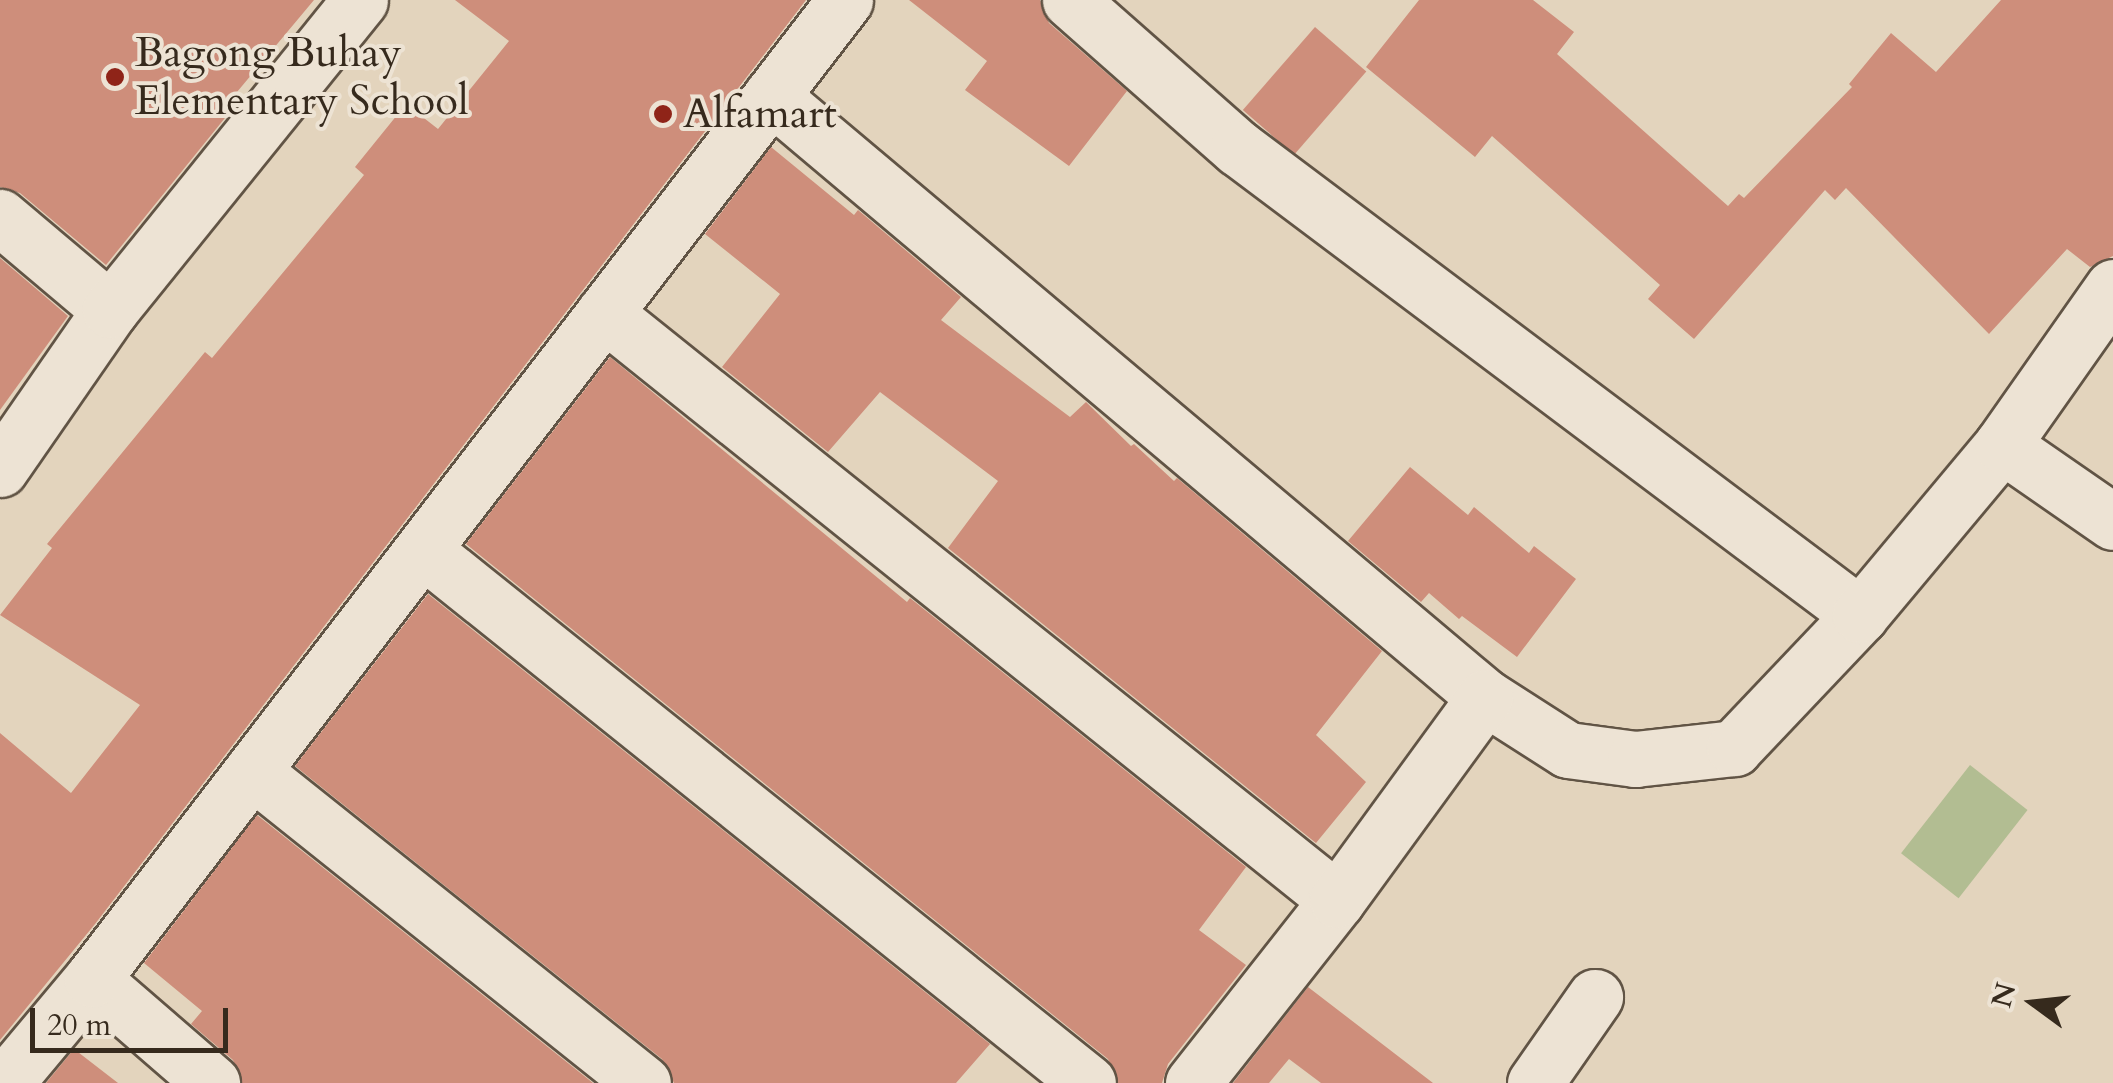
<!DOCTYPE html>
<html>
<head>
<meta charset="utf-8">
<style>
	body { margin:0 }
	#map { position:relative; width:2113px; height:1083px; overflow:hidden; background:#e3d4bd; font-family:Cardo,serif }
	div>[style] { position:absolute }
	.green>* { inset:0; background:#b2bd92; transform-origin:0 0 }
	.building>* { inset:0; background:#ce8e7b; transform-origin:0 0 }
	.roads { filter:drop-shadow(2px 0 #615445) drop-shadow(-2px 0 #615445) drop-shadow(0 2px #615445) drop-shadow(0 -2px #615445) }
	.street>* { height:55px; margin:-27.5px; padding:0 27.5px; transform-origin:27.5px; border-radius:27.5px; background:#ede3d4 }
	.secondary>* { height:55px; margin:-27.5px; padding:0 27.5px; transform-origin:27.5px; border-radius:27.5px; background:#ede3d4 }
	.dots>* { width:28px; height:28px; translate:-50% -50%; box-sizing:border-box; border:5px solid #ede3d4; border-radius:50% }
	span { translate:-50% -50%; white-space:nowrap; text-align:center; line-height:1.15; -webkit-text-stroke:8px #ede3d4; paint-order:stroke }
	.poi-label { font-size:42px; color:#362a1d }
	.left { translate:0 -50%; text-align:left }
	.north { position:absolute; left:1983px; top:953px; width:100px; height:100px; -webkit-text-stroke:8px #ede3d4; paint-order:stroke; rotate:285deg; font-size:28px; font-weight:700; line-height:40px; text-align:center; color:#362a1d }
	.north::after { content:''; display:block; margin:auto; width:35px; height:45px; background:#362a1d; clip-path:polygon(50% 0,100% 100%,50% 72%,0 100%) }
	.scale { position:absolute; left:30px; top:1008px; width:198px; height:45px; box-sizing:border-box; border:5px solid #362a1d; border-top:0; padding-left:12px; font-size:30px; line-height:35px; white-space:nowrap; color:#362a1d; -webkit-text-stroke:8px #ede3d4; paint-order:stroke }
</style>
</head>
<body>
<div id="map">
	<div class="green">
		<i style="left:1970px;top:765px;width:73px;height:112px;rotate:38deg"></i>
	</div>
	<div class="building">
		<i style="clip-path:polygon(0 0,314px 0,227px 104px,233px 108px,106px 265px,20px 193px,0 187px)"></i>
		<i style="clip-path:polygon(455px 0,806px 0,95px 924px,0 1040px,0 733px,71px 793px,140px 705px,0 615px,52px 548px,47px 544px,205px 352px,212px 358px,364px 175px,355px 167px,406px 104px,438px 129px,509px 41px)"></i>
		<i style="clip-path:polygon(909px 0,1040px 0,1049px 23px,1127px 91px,1069px 166px,965px 90px,987px 61px)"></i>
		<i style="clip-path:polygon(1419px 0,1533px 0,1574px 32px,1557px 54px,1728px 206px,1739px 194px,1744px 198px,1852px 87px,1849px 84px,1891px 33px,1936px 72px,2001px 0,2113px 0,2113px 256px,2090px 267px,2067px 249px,1989px 334px,1846px 188px,1835px 200px,1825px 190px,1694px 339px,1648px 299px,1660px 285px,1492px 136px,1475px 157px,1366px 67px)"></i>
		<i style="left:1315px;top:27px;width:68px;height:110px;rotate:41deg"></i>
		<i style="clip-path:polygon(771px 147px,854px 215px,858px 210px,961px 297px,941px 320px,1070px 417px,1086px 402px,1131px 446px,1134px 444px,1174px 481px,1177px 478px,1382px 651px,1316px 735px,1366px 782px,1316px 843px,948px 548px,998px 481px,880px 392px,828px 452px,722px 367px,780px 294px,705px 234px)"></i>
		<i style="clip-path:polygon(0 258px,68px 316px,0 410px)"></i>
		<i style="clip-path:polygon(610px 357px,907px 602px,910px 598px,1246px 867px,1199px 930px,1246px 965px,1168px 1064px,1162px 1083px,1118px 1083px,1108px 1059px,466px 544px)"></i>
		<i style="clip-path:polygon(1410px 467px,1468px 515px,1474px 507px,1529px 553px,1534px 546px,1576px 579px,1517px 657px,1462px 616px,1459px 619px,1429px 593px,1421px 602px,1348px 541px)"></i>
		<i style="clip-path:polygon(428px 594px,990px 1044px,956px 1083px,674px 1083px,662px 1059px,295px 766px)"></i>
		<i style="clip-path:polygon(257px 815px,593px 1083px,242px 1083px,233px 1060px,191px 1024px,202px 1011px,144px 963px)"></i>
		<i style="clip-path:polygon(1308px 987px,1433px 1083px,1321px 1083px,1289px 1059px,1269px 1083px,1233px 1083px)"></i>
		<i style="clip-path:polygon(74px 1049px,118px 1083px,46px 1083px)"></i>
	</div>
	<div class="roads">
		<div class="street">
			<i style="left:1070px;top:0;width:224px;rotate:41.4deg"></i>
			<i style="left:1238px;top:148px;width:778px;rotate:36.9deg"></i>
			<i style="left:771px;top:96px;width:933px;rotate:40.09deg"></i>
			<i style="left:1485px;top:697px;width:98px;rotate:32.6deg"></i>
			<i style="left:1568px;top:750px;width:68px;rotate:7.7deg"></i>
			<i style="left:1635px;top:759px;width:100px;rotate:-6.3deg"></i>
			<i style="left:1734px;top:748px;width:183px;rotate:-46.5deg"></i>
			<i style="left:1860px;top:615px;width:222px;rotate:-50.1deg"></i>
			<i style="left:2002px;top:445px;width:193px;rotate:-54.9deg"></i>
			<i style="left:0;top:217px;width:144px;rotate:40.2deg"></i>
			<i style="left:604px;top:313px;width:939px;rotate:38.69deg"></i>
			<i style="left:2002px;top:445px;width:135px;rotate:34.7deg"></i>
			<i style="left:423px;top:550px;width:852px;rotate:38.71deg"></i>
			<i style="left:252px;top:771px;width:500px;rotate:38.59deg"></i>
			<i style="left:92px;top:979px;width:159px;rotate:40.9deg"></i>
			<i style="left:5px;top:1083px;width:136px;rotate:-50.1deg"></i>
			<i style="left:92px;top:979px;width:1235px;rotate:-52.43deg"></i>
			<i style="left:1193px;top:1083px;width:233px;rotate:-51.8deg"></i>
			<i style="left:1337px;top:900px;width:251px;rotate:-53.9deg"></i>
			<i style="left:1535px;top:1083px;width:105px;rotate:-55.1deg"></i>
		</div>
		<div class="secondary">
			<i style="left:0;top:469px;width:193px;rotate:-55.3deg"></i>
			<i style="left:110px;top:310px;width:398px;rotate:-51.1deg"></i>
		</div>
	</div>
	<div class="dots">
		<i style="left:115px;top:77px;background:#8f2418"></i>
		<i style="left:663px;top:114px;background:#8f2418"></i>
	</div>
	<div class="poi-label">
		<span class="left" style="left:135px;top:77px">Bagong Buhay<br>Elementary School</span>
		<span class="left" style="left:683px;top:114px">Alfamart</span>
	</div>
	<div class="north">N</div>
	<div class="scale">20 m</div>
</div>
</body>
</html>
